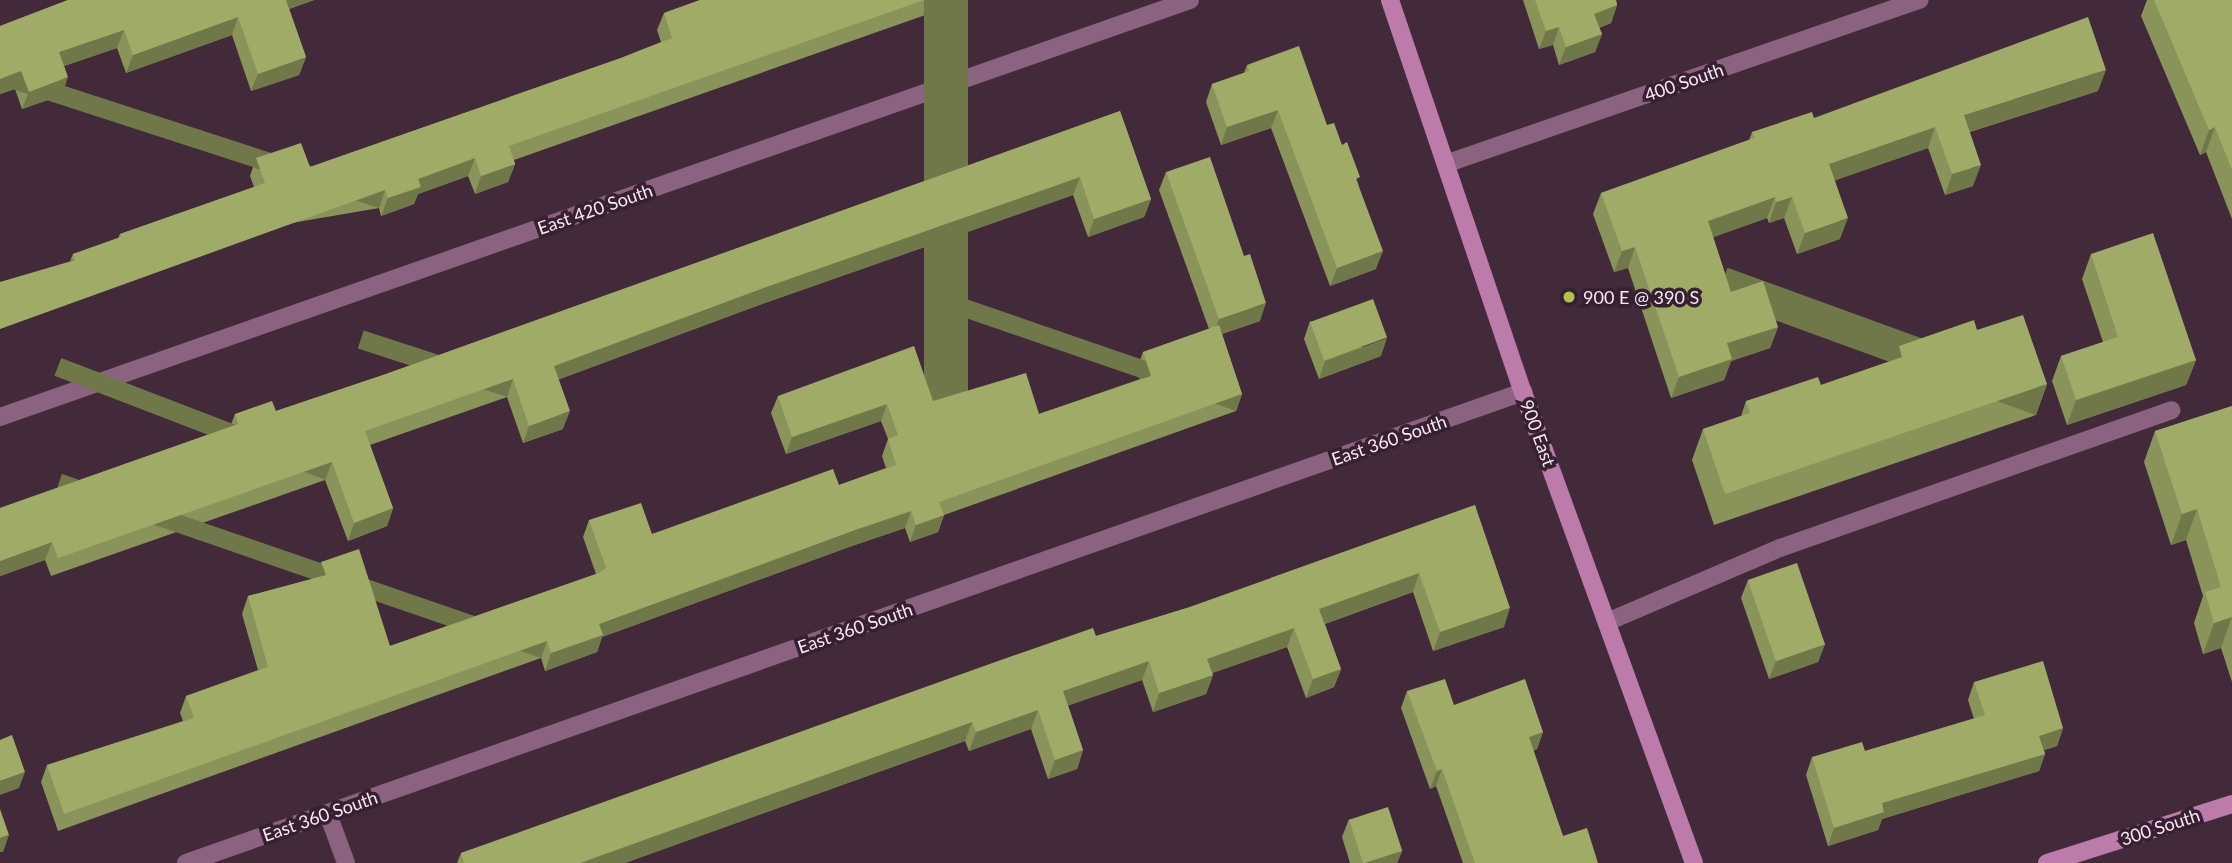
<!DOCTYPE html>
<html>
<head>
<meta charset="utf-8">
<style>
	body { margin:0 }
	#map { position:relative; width:2232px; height:863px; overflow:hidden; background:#422a3b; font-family:Lato,sans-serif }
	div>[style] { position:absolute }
	.lane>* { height:18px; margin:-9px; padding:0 9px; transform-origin:9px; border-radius:9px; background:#8b627f }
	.street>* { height:18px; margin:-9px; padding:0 9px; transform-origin:9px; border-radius:9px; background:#8b627f }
	.secondary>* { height:18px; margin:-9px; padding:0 9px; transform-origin:9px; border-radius:9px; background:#bc7baa }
	.wall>* { inset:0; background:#8a9359 }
	.shaded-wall>* { inset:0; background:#707849; transform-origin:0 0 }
	.building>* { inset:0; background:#a0ab68; transform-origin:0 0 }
	.dots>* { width:19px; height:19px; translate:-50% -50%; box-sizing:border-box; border:4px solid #372031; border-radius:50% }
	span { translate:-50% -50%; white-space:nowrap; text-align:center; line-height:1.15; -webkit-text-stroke:7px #372031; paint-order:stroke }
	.street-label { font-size:18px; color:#f8e8f2 }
	.poi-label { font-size:18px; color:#f8e8f2 }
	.left { translate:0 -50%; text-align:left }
</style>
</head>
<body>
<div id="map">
	<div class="lane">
		<i style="left:1607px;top:622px;width:188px;rotate:-23.2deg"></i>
		<i style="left:1780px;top:548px;width:415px;rotate:-19.4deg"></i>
	</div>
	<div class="street">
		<i style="left:1448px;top:163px;width:499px;rotate:-19.1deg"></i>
		<i style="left:0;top:417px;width:1261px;rotate:-19.31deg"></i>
		<i style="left:328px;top:814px;width:52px;rotate:69.8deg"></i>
		<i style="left:186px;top:863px;width:1418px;rotate:-19.41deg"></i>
	</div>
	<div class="secondary">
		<i style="left:1390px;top:0;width:414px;rotate:71.3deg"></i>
		<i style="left:1523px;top:392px;width:501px;rotate:70.05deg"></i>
		<i style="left:2047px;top:863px;width:194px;rotate:-17.7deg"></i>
	</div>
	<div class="wall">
		<i style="clip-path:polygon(68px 0,314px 0,289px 9px,306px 57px,299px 75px,251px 91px,232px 35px,126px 73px,117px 48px,64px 66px,62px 95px,22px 109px,15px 89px,0 94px,0 26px)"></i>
		<i style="clip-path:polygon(700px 0,968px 0,514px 160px,515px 164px,508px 182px,475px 194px,468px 176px,418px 194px,414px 204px,381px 216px,379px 208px,70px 261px,73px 254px,118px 238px,120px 234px,254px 187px,250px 176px,256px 158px,310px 167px,621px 58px,661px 42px,657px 30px,664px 13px)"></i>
		<i style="clip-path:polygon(1523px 0,1616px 0,1617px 5px,1611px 23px,1599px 28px,1602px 34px,1595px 52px,1559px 65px,1553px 45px,1539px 49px)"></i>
		<i style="clip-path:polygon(2147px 0,2232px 0,2232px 219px,2206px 152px,2200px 155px,2141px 16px)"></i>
		<i style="clip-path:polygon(1247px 65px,1327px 125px,1342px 145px,1358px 183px,1376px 269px,1330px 286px,1271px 128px,1221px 145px,1206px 102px,1212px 84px,1244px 73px)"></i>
		<i style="clip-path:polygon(2098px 91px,1970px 132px,1973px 186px,1945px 195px,1928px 148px,1835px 180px,1840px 239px,1797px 254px,1784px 218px,1769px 223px,1767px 218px,1713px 237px,1731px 292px,1778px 327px,1770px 348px,1731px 361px,1724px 380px,1671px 398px,1628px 268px,1614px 272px,1593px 214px,1601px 193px,1749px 140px,1752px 132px,1814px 118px)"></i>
		<i style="clip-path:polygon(1120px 111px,1151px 199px,1144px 217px,1088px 237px,1073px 195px,762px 304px,559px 379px,563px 429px,523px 443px,507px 397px,370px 445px,393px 508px,387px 526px,348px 541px,325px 480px,51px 576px,45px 560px,0 576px,0 508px,230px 427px,235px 414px,276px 411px,386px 374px)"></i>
		<i style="clip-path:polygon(1166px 172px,1260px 321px,1222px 334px,1242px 394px,1236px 411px,944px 515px,938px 532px,910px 542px,905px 528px,849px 547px,602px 637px,597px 652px,545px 671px,541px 658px,58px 831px,41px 782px,47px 765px,183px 721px,180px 713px,186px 696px,258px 670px,242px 614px,248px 596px,316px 578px,321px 562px,390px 646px,596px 574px,583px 537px,589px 520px,652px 534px,839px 485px,886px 468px,882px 456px,888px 439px,881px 421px,786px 454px,771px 413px,778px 396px,933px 401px,1039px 414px,1140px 379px,1137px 369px,1143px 352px,1209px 329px,1159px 190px)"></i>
		<i style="clip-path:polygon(2091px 254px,2196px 360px,2186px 385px,2067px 425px,2052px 381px,2061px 356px,2103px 342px,2082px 279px)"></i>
		<i style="clip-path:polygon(1310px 321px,1381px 356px,1319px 379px,1304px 339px)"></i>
		<i style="clip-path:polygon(1977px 330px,2047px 384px,2036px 415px,1714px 525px,1692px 460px,1703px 429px,1741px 416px,1746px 401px,1821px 385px,1894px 360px,1899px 346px)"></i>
		<i style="clip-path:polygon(2232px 406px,2232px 682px,2221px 648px,2203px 654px,2194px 623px,2203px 596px,2186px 540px,2171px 545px,2144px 462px,2155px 431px)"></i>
		<i style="clip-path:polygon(1475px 505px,1504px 627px,1433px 651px,1413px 592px,1325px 624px,1341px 669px,1334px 687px,1306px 698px,1287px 647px,1212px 673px,1213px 675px,1206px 694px,1153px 712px,1142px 680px,1068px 705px,1083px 750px,1077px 769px,1048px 779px,1031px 729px,969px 751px,965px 741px,625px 863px,457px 863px,461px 853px,1096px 636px,1190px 607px)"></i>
		<i style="clip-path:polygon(1748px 580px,1825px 644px,1818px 662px,1769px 679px,1741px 598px)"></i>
		<i style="clip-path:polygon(1974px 682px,2063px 728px,2057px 746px,2044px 750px,2045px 754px,2039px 771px,1882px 819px,1878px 830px,1828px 846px,1806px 775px,1812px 757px,1865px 751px,1974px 719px,1968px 700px)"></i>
		<i style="clip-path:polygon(1407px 691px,1543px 732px,1537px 749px,1533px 751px,1563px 836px,1598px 863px,1463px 863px,1436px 786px,1430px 789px,1401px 708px)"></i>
		<i style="clip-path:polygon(1349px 819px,1402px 851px,1397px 863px,1350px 863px,1342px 837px)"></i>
	</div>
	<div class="shaded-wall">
		<i style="clip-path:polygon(282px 0,314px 0,278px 13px)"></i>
		<i style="left:924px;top:0;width:44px;height:440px"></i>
		<i style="clip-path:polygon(1617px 5px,1611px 23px,1588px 32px,1594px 14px)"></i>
		<i style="clip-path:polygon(238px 17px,232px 35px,126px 73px,133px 55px)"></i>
		<i style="clip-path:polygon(1559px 27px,1553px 45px,1539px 49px,1546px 31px)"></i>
		<i style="clip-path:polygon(124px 30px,117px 48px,52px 70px,59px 52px)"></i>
		<i style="clip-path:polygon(1602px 34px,1595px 52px,1559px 65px,1566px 47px)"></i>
		<i style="clip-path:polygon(306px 57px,299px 75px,251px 91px,258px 74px)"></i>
		<i style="clip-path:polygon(2106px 70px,2098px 91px,1956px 136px,1964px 115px)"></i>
		<i style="clip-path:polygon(21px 71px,15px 89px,0 94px,0 79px)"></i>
		<i style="clip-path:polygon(68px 77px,62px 95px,22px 109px,29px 92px)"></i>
		<i style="clip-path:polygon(1278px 110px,1271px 128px,1221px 145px,1227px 127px)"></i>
		<i style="clip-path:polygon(1935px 127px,1928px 148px,1822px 185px,1829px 164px)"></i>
		<i style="clip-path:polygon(2215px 127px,2206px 152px,2200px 155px,2209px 130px)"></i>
		<i style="clip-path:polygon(475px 158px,468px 176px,418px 194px,414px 204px,381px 216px,388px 198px,418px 179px)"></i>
		<i style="clip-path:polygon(515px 164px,508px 182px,475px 194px,481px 176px)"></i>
		<i style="clip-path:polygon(1981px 165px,1973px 186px,1945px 195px,1952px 174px)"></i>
		<i style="clip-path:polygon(1080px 177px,1073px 195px,762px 304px,547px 384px,554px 366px,769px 286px)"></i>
		<i style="left:385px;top:190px;width:19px;height:409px;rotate:108deg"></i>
		<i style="clip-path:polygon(1775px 197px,1767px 218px,1700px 242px,1708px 221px)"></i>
		<i style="clip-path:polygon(1792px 197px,1784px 218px,1769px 223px,1776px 202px)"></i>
		<i style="clip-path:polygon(1151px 199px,1144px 217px,1088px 237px,1094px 219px)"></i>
		<i style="clip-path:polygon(1848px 218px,1840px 239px,1797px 254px,1805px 233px)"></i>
		<i style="clip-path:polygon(1635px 247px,1628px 268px,1614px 272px,1622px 251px)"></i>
		<i style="clip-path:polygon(1383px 251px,1376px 269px,1330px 286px,1337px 268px)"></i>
		<i style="clip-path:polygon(1266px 303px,1260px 321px,1212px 337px,1219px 319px)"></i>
		<i style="clip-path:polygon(1778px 327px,1770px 348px,1731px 361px,1724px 380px,1671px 398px,1679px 377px,1727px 343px)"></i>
		<i style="clip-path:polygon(1387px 338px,1381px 356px,1319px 379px,1325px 361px)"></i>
		<i style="clip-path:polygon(2196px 360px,2186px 385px,2067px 425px,2076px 400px)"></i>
		<i style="left:513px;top:379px;width:19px;height:157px;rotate:108deg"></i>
		<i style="left:2047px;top:384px;width:33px;height:340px;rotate:110deg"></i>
		<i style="left:1242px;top:394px;width:18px;height:322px;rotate:109deg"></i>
		<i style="clip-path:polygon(887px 404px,881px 421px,786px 454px,792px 437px)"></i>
		<i style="clip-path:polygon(570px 411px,563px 429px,523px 443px,529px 426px)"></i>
		<i style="left:332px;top:462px;width:19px;height:290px;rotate:111deg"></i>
		<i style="clip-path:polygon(393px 508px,387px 526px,348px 541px,354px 523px)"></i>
		<i style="clip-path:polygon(2197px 509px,2186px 540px,2171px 545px,2182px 514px)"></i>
		<i style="clip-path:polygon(911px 511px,905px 528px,849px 547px,602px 637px,597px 652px,545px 671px,551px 653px,599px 624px,855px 530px)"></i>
		<i style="clip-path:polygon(944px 515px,938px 532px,910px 542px,916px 525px)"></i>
		<i style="clip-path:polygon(52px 542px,45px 560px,0 576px,0 561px)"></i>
		<i style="clip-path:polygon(1419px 573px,1413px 592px,1313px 628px,1319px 609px)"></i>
		<i style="clip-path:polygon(1510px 608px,1504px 627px,1433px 651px,1440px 632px)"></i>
		<i style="clip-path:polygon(2232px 617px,2221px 648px,2203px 654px,2214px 623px)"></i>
		<i style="clip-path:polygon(1294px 628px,1287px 647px,1201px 677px,1207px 659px)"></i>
		<i style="left:547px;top:641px;width:18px;height:513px;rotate:109deg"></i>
		<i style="clip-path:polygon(1825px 644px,1818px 662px,1769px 679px,1776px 661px)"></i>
		<i style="clip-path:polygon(1149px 661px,1142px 680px,1056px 710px,1063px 691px)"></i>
		<i style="clip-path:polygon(1341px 669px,1334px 687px,1306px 698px,1313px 679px)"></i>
		<i style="clip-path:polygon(1213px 675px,1206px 694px,1153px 712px,1159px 693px)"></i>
		<i style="clip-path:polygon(1038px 710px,1031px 729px,969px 751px,976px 732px)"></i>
		<i style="clip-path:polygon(972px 722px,965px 741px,625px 863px,580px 863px)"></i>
		<i style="clip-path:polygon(2063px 728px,2057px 746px,2033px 754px,2039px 736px)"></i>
		<i style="clip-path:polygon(1543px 732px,1537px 749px,1522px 755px,1529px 737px)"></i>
		<i style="clip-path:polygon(1083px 750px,1077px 769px,1048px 779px,1055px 760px)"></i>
		<i style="clip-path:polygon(2045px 754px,2039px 771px,1882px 819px,1878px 830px,1828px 846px,1834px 828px,1882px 803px)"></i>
		<i style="clip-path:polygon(1442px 769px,1436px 786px,1430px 789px,1437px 771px)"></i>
		<i style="clip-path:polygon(25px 772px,19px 788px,0 795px,0 781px)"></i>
		<i style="clip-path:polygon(9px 835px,3px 852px,0 852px,0 838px)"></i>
		<i style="clip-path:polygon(1402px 851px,1397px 863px,1362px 863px)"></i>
	</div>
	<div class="building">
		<i style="clip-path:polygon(68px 0,286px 0,306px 57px,258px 74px,238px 17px,133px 55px,124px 30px,59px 52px,68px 77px,29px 92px,21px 71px,0 79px,0 26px)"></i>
		<i style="clip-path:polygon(700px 0,924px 0,509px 146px,515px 164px,481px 176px,475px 158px,418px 179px,421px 187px,388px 198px,385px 190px,0 329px,0 282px,75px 260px,73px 254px,121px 237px,120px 234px,265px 183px,256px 158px,301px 143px,310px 167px,621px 58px,672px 38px,664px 13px)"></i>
		<i style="clip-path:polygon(1535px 0,1616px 0,1617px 5px,1594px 14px,1602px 34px,1566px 47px,1559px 27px,1546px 31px)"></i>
		<i style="clip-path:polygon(2154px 0,2232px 0,2232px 170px,2215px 127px,2209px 130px)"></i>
		<i style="clip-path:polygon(2088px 17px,2106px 70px,1964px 115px,1981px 165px,1952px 174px,1935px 127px,1829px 164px,1848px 218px,1805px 233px,1792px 197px,1776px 202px,1775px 197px,1708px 221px,1731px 292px,1763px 281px,1778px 327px,1727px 343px,1732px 359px,1679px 377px,1635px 247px,1622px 251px,1601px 193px,1754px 138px,1752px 132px,1812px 112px,1814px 118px)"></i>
		<i style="clip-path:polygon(1299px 46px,1327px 125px,1334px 123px,1342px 145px,1347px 142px,1360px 177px,1356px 179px,1383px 251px,1337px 268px,1278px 110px,1227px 127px,1212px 84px,1249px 71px,1247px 65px)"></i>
		<i style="clip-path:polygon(1120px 111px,1151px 199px,1094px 219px,1080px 177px,769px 286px,554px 366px,570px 411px,529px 426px,513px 379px,365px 431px,393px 508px,354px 523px,332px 462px,58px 558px,52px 542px,0 561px,0 508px,238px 424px,235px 414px,272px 401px,276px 411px,386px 374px)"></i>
		<i style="clip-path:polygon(1210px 157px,1244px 256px,1250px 254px,1266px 303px,1219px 319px,1166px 172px)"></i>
		<i style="clip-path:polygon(2153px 233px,2196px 360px,2076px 400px,2061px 356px,2118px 337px,2091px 254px)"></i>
		<i style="left:1373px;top:299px;width:41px;height:67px;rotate:70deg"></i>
		<i style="clip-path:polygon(2023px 315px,2047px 384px,1725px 494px,1703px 429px,1750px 413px,1746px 401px,1818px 377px,1821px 385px,1902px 357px,1899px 346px,1974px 320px,1977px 330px)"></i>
		<i style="clip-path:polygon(1219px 325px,1242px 394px,939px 502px,944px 515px,916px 525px,911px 511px,855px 530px,599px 624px,603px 635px,551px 653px,547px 641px,64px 814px,47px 765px,194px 718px,186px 696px,268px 667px,248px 596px,326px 575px,321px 562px,359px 549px,390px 646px,599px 573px,606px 568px,589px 520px,641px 503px,652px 534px,833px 469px,839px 485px,896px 465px,888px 439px,898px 435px,887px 404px,792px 437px,778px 396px,914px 346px,933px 401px,1026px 373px,1039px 414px,1151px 376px,1143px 352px)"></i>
		<i style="clip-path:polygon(2232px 406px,2232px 617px,2214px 623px,2205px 592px,2221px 587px,2197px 509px,2182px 514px,2155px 431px)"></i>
		<i style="clip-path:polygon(1475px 505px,1510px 608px,1440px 632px,1419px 573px,1319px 609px,1341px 669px,1313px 679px,1294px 628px,1207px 659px,1213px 675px,1159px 693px,1149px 661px,1063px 691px,1083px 750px,1055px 760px,1038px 710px,976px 732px,972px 722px,580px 863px,464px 863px,461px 853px,998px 661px,1093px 628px,1096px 636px,1190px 607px)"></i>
		<i style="left:1797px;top:563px;width:86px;height:52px;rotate:71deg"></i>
		<i style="clip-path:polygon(2043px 661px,2063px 728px,2039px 736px,2045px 754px,1882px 803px,1884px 812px,1834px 828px,1812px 757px,1862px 742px,1865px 751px,1985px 715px,1974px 682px)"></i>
		<i style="clip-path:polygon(1445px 679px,1454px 705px,1525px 679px,1543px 732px,1529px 737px,1563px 836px,1587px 828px,1598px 863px,1475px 863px,1442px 769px,1437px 771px,1407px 691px)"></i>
		<i style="clip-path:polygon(12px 735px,25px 772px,0 781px,0 740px)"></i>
		<i style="left:1388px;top:807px;width:46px;height:41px;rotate:72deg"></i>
		<i style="clip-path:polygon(0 809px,9px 835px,0 838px)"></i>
	</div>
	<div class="dots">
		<i style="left:1569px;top:297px;background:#b3c24b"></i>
	</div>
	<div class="street-label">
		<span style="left:1684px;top:82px;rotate:-19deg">400 South</span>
		<span style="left:595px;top:209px;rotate:-19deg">East 420 South</span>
		<span style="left:1538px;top:433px;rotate:70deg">900 East</span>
		<span style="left:1389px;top:440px;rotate:-19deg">East 360 South</span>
		<span style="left:855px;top:628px;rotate:-19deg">East 360 South</span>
		<span style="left:320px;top:816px;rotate:-19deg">East 360 South</span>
		<span style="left:2160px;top:827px;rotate:-18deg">300 South</span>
	</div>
	<div class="poi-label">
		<span class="left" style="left:1583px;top:297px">900 E @ 390 S</span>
	</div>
</div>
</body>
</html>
